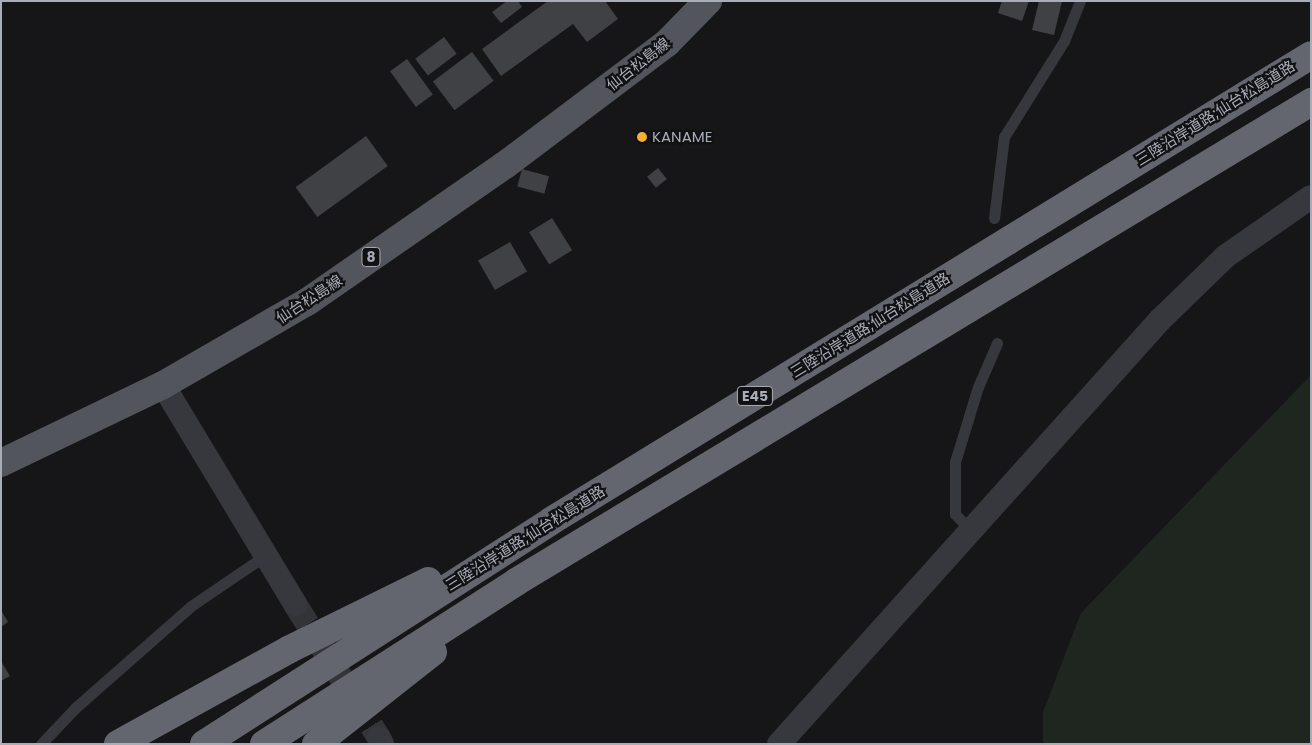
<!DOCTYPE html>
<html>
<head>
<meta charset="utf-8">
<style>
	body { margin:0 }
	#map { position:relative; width:1312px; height:745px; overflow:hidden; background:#161618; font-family:Poppins,"Noto Sans JP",sans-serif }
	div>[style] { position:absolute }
	.green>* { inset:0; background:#1e261f }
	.building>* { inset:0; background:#404145; transform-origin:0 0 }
	.minor-tunnel>* { height:24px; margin-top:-12px; transform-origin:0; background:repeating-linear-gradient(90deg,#333438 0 24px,transparent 0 36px) }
	.service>* { height:11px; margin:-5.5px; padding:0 5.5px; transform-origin:5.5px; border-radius:5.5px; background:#37383d }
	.minor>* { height:24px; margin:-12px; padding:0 12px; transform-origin:12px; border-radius:12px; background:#37383d }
	.primary>* { height:28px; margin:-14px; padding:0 14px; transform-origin:14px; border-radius:14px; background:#53555c }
	.motorway>* { height:28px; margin:-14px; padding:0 14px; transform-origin:14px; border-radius:14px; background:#63666e }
	.dots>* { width:14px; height:14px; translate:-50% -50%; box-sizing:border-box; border:2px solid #111113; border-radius:50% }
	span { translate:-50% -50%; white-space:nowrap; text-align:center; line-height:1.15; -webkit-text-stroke:4.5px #111113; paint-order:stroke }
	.shield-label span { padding:1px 4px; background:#111113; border:1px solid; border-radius:4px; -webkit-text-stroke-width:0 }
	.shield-label { font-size:14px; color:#a8adb8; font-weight:700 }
	.street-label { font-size:15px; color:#a8adb8 }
	.poi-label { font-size:15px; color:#a8adb8 }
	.left { translate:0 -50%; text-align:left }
	.frame { position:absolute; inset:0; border:2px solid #a8adb8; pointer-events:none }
</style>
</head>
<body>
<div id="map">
	<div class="green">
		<i style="clip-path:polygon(1311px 375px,1311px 744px,1043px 744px,1043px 712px,1081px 613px)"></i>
	</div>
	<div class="building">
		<i style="clip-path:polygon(507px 1px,518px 1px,522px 7px,501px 23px,492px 12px)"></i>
		<i style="clip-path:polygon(548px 1px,605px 1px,618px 19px,587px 42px,573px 24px,501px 76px,482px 49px)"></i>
		<i style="clip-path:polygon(1002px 1px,1029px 1px,1022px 21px,998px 13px)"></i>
		<i style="clip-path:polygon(1039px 1px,1062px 1px,1054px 35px,1032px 30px)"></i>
		<i style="left:444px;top:37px;width:21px;height:36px;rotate:53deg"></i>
		<i style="left:472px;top:52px;width:36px;height:49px;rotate:53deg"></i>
		<i style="left:407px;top:59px;width:44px;height:21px;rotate:54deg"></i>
		<i style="left:366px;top:136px;width:37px;height:87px;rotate:54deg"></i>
		<i style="left:658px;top:168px;width:14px;height:14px;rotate:51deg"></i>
		<i style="left:522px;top:169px;width:28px;height:18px;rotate:15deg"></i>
		<i style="left:552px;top:218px;width:38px;height:27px;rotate:58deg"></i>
		<i style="left:510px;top:242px;width:34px;height:37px;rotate:60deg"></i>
		<i style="clip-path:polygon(1px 610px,8px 622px,1px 627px)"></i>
		<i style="clip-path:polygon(1px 661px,10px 676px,1px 681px)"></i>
	</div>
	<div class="minor-tunnel">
		<i style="left:295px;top:604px;width:158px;rotate:57.9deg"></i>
	</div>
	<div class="service">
		<i style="left:994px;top:218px;width:82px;rotate:-83deg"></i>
		<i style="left:1004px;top:137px;width:113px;rotate:-58deg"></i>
		<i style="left:1064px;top:41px;width:43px;rotate:-68.2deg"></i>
		<i style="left:971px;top:531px;width:23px;rotate:-133deg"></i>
		<i style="left:955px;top:514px;width:52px;rotate:-90deg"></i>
		<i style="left:955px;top:462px;width:78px;rotate:-73deg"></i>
		<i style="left:978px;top:387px;width:48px;rotate:-66.6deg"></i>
		<i style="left:41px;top:744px;width:50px;rotate:-46.6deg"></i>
		<i style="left:75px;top:708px;width:154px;rotate:-41.3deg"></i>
		<i style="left:191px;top:606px;width:91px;rotate:-34.2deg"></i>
	</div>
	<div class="minor">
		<i style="left:163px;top:385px;width:256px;rotate:58.9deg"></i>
		<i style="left:379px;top:738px;width:7px;rotate:63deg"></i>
		<i style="left:779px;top:744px;width:570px;rotate:-48.06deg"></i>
		<i style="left:1160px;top:320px;width:92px;rotate:-44.1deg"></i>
		<i style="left:1226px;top:256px;width:103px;rotate:-34.8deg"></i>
	</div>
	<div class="primary">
		<i style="left:1px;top:463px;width:180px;rotate:-25.7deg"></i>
		<i style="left:163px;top:385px;width:166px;rotate:-30deg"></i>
		<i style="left:307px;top:302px;width:241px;rotate:-34.7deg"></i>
		<i style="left:505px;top:165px;width:203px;rotate:-37deg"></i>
		<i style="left:667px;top:43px;width:59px;rotate:-45.7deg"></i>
	</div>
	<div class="motorway">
		<i style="left:118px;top:744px;width:196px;rotate:-28.9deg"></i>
		<i style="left:290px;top:649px;width:154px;rotate:-26.2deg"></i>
		<i style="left:204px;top:744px;width:412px;rotate:-32.7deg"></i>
		<i style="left:551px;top:521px;width:891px;rotate:-31.51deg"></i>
		<i style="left:264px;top:744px;width:300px;rotate:-32.7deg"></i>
		<i style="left:516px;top:582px;width:929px;rotate:-31.12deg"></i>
		<i style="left:316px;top:744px;width:149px;rotate:-38.2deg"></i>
	</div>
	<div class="dots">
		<i style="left:642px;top:137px;background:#f2b134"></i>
	</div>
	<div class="shield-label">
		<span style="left:371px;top:257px">8</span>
		<span style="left:755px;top:396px">E45</span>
	</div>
	<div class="street-label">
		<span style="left:638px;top:64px;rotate:-38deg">仙台松島線</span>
		<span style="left:1215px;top:113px;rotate:-32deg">三陸沿岸道路;仙台松島道路</span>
		<span style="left:309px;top:299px;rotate:-33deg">仙台松島線</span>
		<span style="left:870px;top:325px;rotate:-32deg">三陸沿岸道路;仙台松島道路</span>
		<span style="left:525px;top:538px;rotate:-32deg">三陸沿岸道路;仙台松島道路</span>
	</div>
	<div class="poi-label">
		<span class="left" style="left:652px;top:137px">KANAME</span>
	</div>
	<div class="frame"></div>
</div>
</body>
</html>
